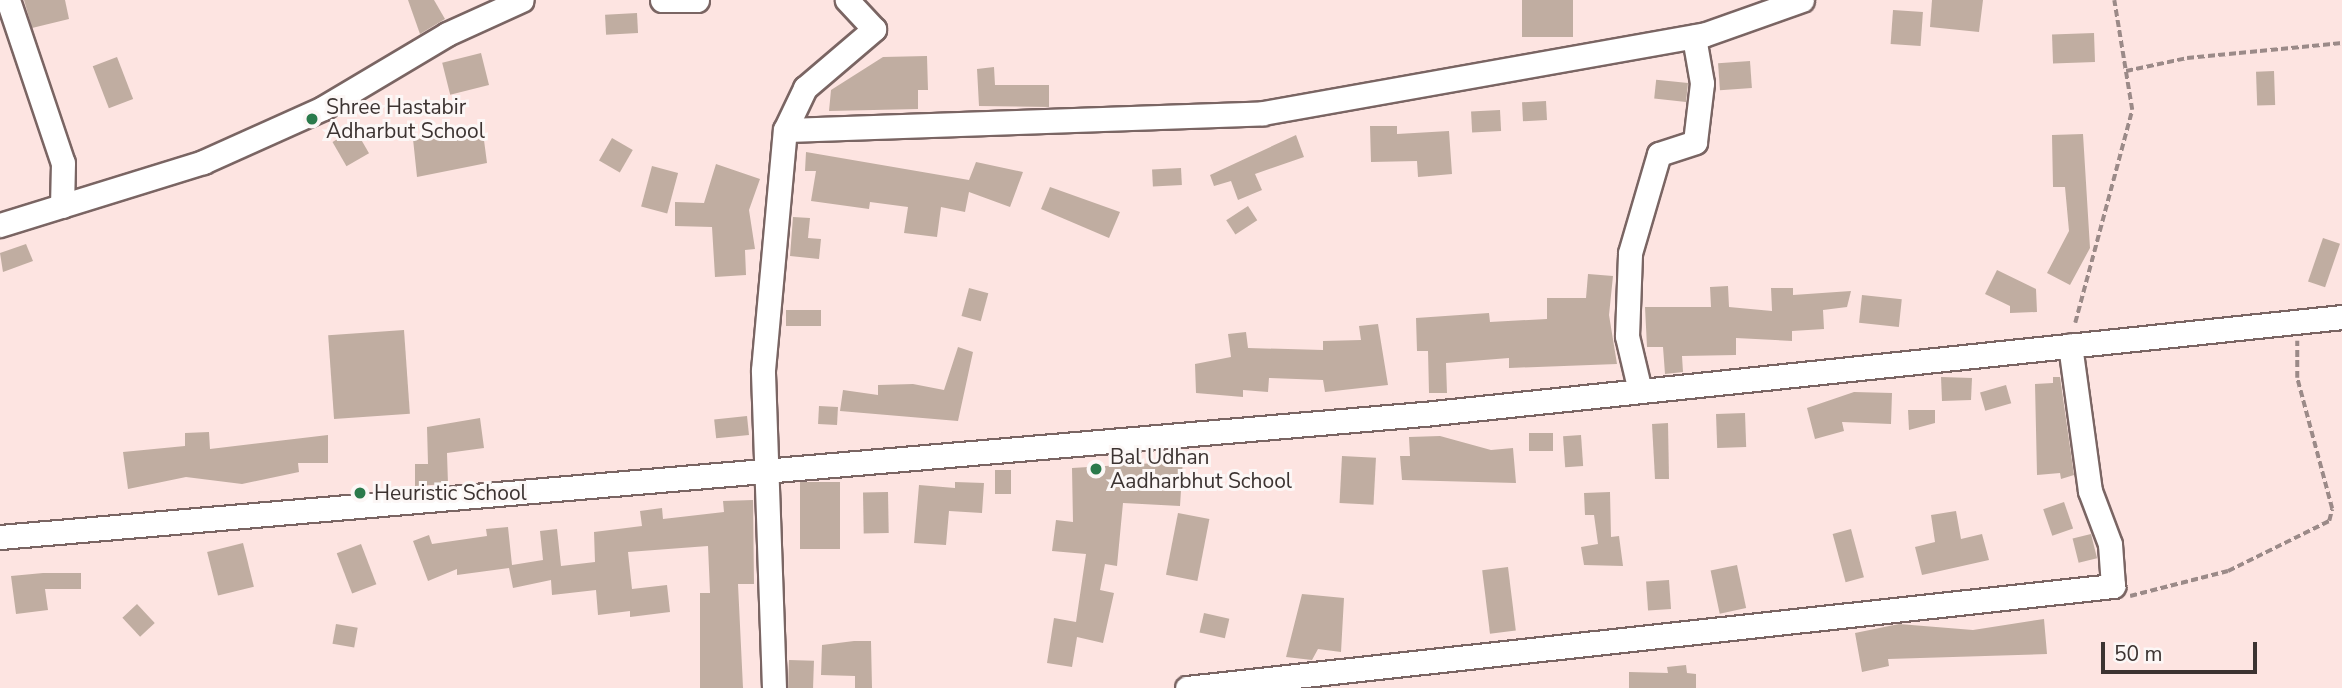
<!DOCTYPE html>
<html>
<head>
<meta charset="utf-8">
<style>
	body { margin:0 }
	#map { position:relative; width:2342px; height:688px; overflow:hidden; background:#fde4e1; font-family:"Nunito Sans",sans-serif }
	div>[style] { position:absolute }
	.building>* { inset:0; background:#c0ada1; transform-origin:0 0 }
	.path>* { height:3.5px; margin-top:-1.75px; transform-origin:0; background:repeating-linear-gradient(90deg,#9b8a88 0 7px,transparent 0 10.5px) }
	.roads { filter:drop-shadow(2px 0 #7a6563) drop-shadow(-2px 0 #7a6563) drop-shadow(0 2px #7a6563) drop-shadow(0 -2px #7a6563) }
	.street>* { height:23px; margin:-11.5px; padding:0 11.5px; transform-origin:11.5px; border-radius:11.5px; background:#fff }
	.dots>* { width:19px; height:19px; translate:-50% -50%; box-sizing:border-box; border:4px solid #fcf7f6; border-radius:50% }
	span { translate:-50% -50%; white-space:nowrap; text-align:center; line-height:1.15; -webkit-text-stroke:6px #fcf7f6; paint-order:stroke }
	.poi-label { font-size:21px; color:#3c3331 }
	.left { translate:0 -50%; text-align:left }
	.scale { position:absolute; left:2101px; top:642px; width:156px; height:32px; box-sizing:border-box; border:4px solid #3c3331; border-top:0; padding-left:9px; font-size:21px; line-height:24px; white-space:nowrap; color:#3c3331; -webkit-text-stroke:5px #fcf7f6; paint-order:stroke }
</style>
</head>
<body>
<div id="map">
	<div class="building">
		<i style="clip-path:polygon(24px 0,65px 0,69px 19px,32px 28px)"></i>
		<i style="clip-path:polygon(408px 0,434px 0,445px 19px,420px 34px)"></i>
		<i style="left:1522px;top:0;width:51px;height:37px"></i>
		<i style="clip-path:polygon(1932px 0,1983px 0,1979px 32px,1930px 27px)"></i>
		<i style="left:1893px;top:10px;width:30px;height:34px;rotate:4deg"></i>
		<i style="left:637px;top:13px;width:20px;height:32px;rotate:87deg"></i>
		<i style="left:2094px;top:33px;width:29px;height:42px;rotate:88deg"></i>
		<i style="left:481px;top:53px;width:33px;height:40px;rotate:76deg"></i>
		<i style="clip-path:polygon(927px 56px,928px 90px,918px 90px,918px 109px,829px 111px,831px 90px,883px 57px)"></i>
		<i style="left:117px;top:57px;width:45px;height:26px;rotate:69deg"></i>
		<i style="left:1750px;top:61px;width:27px;height:32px;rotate:86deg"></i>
		<i style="clip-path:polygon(994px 67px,995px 85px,1049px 85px,1049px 107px,979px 106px,977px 69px)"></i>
		<i style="left:2274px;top:71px;width:34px;height:18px;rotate:88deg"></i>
		<i style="left:1688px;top:83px;width:19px;height:32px;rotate:96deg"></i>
		<i style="left:1546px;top:101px;width:19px;height:24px;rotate:87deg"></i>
		<i style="left:1500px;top:110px;width:21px;height:29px;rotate:87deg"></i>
		<i style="clip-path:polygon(482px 125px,487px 163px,417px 177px,413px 139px,454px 136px,453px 129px)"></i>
		<i style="clip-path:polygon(1370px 126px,1397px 126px,1397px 134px,1449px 131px,1452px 174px,1418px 177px,1417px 161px,1371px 162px)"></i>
		<i style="left:355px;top:129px;width:28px;height:26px;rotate:60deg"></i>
		<i style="clip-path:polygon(2083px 134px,2090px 248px,2070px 285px,2047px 273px,2069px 231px,2065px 187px,2053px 187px,2052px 135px)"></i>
		<i style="clip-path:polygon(1296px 135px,1304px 157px,1255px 174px,1262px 190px,1238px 200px,1231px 181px,1214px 186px,1210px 175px)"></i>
		<i style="left:612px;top:138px;width:24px;height:26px;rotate:30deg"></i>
		<i style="clip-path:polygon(806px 152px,969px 180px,976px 162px,1023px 172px,1010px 207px,969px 192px,965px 212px,941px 207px,937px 237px,904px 233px,908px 207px,870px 202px,869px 209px,811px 201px,816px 171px,805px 171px)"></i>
		<i style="clip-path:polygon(716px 164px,760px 179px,749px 210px,755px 249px,745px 250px,746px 275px,715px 277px,712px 227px,675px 226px,675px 202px,704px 203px)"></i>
		<i style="left:652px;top:166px;width:27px;height:42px;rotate:15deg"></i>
		<i style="left:1181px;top:168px;width:17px;height:29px;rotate:87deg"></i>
		<i style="clip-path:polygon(1050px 187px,1120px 212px,1109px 238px,1041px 209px)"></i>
		<i style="left:1248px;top:206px;width:17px;height:26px;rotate:57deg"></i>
		<i style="clip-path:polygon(793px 217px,810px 218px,808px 238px,821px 239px,819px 259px,790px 256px)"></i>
		<i style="left:2323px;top:238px;width:18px;height:46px;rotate:19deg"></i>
		<i style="clip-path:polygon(26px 244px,33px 261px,3px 272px,0 253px)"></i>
		<i style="clip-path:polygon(1997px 270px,2036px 289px,2037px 312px,2010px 313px,2010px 306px,1985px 294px)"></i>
		<i style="clip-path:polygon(1588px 274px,1613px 276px,1609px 315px,1617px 364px,1509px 368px,1509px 358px,1446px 363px,1447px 393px,1429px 393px,1428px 351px,1417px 351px,1416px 318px,1489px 313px,1490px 322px,1547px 319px,1547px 298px,1586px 298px)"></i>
		<i style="clip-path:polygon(1728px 286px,1729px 307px,1772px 311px,1771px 288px,1793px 288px,1793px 295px,1851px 291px,1847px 307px,1823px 310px,1824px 329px,1792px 331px,1792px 341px,1736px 338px,1736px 355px,1682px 356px,1683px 372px,1665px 374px,1663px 347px,1647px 347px,1645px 307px,1711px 307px,1710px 287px)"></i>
		<i style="left:969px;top:288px;width:20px;height:29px;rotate:15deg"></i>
		<i style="left:1862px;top:295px;width:40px;height:28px;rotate:6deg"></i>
		<i style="left:786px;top:310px;width:35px;height:16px"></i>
		<i style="clip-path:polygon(1378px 324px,1388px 385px,1325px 392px,1323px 380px,1269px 378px,1268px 392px,1243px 390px,1243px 397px,1196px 393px,1195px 364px,1231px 357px,1228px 334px,1246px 332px,1248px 348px,1323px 350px,1323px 341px,1361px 340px,1359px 326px)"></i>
		<i style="left:404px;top:330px;width:84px;height:76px;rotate:86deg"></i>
		<i style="clip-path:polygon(958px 347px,973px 352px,958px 421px,840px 411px,843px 390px,878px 395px,878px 385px,913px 384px,944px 390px)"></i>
		<i style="clip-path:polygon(1941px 377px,1972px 378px,1971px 400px,1942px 401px)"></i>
		<i style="clip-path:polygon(2053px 377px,2060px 377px,2074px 475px,2061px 479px,2060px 473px,2037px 475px,2035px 384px,2053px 383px)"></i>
		<i style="left:2006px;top:385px;width:19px;height:27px;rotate:74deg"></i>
		<i style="clip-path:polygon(1854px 392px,1892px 393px,1891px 424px,1842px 422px,1844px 431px,1815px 439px,1807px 408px)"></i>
		<i style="left:819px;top:406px;width:19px;height:18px;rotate:3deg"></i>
		<i style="clip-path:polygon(1908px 410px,1935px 410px,1935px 423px,1909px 430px)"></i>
		<i style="left:1745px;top:413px;width:34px;height:29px;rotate:88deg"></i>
		<i style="left:747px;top:416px;width:19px;height:33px;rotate:84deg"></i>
		<i style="clip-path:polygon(480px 418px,484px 448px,447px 453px,448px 484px,415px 486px,415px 464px,428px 464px,427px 427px)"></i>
		<i style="clip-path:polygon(1668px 423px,1669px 479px,1655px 479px,1652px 424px)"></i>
		<i style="clip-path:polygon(209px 432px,210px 449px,328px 435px,328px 463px,298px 463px,299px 472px,242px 484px,186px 477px,128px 489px,123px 452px,185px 446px,185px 433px)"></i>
		<i style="left:1529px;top:433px;width:24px;height:18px"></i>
		<i style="left:1581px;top:435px;width:31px;height:18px;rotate:86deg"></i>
		<i style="clip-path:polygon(1440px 436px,1491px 450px,1513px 448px,1516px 483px,1402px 480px,1400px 456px,1410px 456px,1409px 437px)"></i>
		<i style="left:1342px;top:456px;width:34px;height:47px;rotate:3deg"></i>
		<i style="clip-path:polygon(1156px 457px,1183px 459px,1180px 506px,1123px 503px,1117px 566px,1105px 564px,1100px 590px,1114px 593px,1103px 643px,1077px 637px,1072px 667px,1047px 663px,1054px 618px,1076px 622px,1086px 554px,1052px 551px,1056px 520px,1073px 522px,1072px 468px,1156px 463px)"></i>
		<i style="left:995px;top:470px;width:16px;height:24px"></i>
		<i style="left:800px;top:482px;width:40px;height:67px"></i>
		<i style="clip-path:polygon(955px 482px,984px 483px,982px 513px,949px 511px,946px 545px,914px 543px,919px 485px,955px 488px)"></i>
		<i style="left:888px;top:492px;width:41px;height:25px;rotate:89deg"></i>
		<i style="clip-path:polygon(1610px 492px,1611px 537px,1619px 536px,1623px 566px,1584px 565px,1581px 547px,1598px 544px,1594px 515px,1585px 515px,1584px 493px)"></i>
		<i style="clip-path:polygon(753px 500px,754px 584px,738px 584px,743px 688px,700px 688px,700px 593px,710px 593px,708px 546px,628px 552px,632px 589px,667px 585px,670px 612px,630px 617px,630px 611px,598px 615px,596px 590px,552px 595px,551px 580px,513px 588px,509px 568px,457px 575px,457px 569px,428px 581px,413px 541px,429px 535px,432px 544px,487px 536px,486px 529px,508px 527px,512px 565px,543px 560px,540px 531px,557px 529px,561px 566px,595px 562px,594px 532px,642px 526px,640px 511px,662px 508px,663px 519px,724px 512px,723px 501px)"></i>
		<i style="left:2064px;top:502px;width:28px;height:22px;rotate:71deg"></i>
		<i style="clip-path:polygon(1956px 511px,1961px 539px,1982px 534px,1989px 560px,1922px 575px,1915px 547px,1935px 542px,1931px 515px)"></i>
		<i style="left:1178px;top:513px;width:32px;height:63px;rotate:11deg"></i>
		<i style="left:1851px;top:529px;width:50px;height:19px;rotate:75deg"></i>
		<i style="left:2091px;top:534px;width:25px;height:19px;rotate:76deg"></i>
		<i style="left:243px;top:543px;width:45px;height:37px;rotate:76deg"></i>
		<i style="left:361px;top:544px;width:43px;height:26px;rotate:69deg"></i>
		<i style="left:1737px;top:565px;width:44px;height:27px;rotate:78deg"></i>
		<i style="left:1508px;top:567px;width:64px;height:26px;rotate:83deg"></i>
		<i style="clip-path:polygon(43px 573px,81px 573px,81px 589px,45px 589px,48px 610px,16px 614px,11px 576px)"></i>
		<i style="left:1669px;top:580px;width:29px;height:23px;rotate:86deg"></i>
		<i style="clip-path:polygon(1302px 594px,1344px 598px,1341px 652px,1318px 649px,1312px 660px,1286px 657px)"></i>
		<i style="left:137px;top:604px;width:26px;height:20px;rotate:47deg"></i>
		<i style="left:1204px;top:613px;width:26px;height:20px;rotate:13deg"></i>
		<i style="clip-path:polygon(2044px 619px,2047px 654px,1888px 659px,1889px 666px,1862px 672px,1855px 633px,1899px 624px,1973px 630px)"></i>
		<i style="left:336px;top:624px;width:22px;height:20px;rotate:10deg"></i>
		<i style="clip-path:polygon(854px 641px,871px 641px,872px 688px,855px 688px,855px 676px,821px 675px,822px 645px)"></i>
		<i style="left:789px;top:660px;width:25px;height:28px;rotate:2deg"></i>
		<i style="clip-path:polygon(1686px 665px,1687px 673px,1696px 674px,1696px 688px,1629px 688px,1629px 672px,1668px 673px,1667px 667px)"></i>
	</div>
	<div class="path">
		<i style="left:2126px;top:71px;width:62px;rotate:-12deg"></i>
		<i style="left:2187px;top:58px;width:156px;rotate:-5.5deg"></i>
		<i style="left:2075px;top:323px;width:220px;rotate:-75deg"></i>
		<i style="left:2132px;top:110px;width:111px;rotate:-99.3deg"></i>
		<i style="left:2130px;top:596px;width:101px;rotate:-14.3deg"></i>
		<i style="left:2228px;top:571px;width:113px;rotate:-26.3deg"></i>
		<i style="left:2329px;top:521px;width:12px;rotate:-76deg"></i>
		<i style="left:2332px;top:509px;width:136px;rotate:-105deg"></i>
		<i style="left:2297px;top:378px;width:37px;rotate:-90deg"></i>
	</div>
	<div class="roads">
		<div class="street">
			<i style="left:8px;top:0;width:172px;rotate:71.4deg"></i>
			<i style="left:63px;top:163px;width:43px;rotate:91.3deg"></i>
			<i style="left:662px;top:0;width:35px"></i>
			<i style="left:785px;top:130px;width:478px;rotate:-2deg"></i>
			<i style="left:1263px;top:113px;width:447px;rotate:-10.1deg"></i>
			<i style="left:1703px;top:35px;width:105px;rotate:-19.5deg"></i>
			<i style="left:0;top:225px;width:213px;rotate:-17.2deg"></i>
			<i style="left:203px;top:162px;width:132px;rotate:-24.2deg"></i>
			<i style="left:323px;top:108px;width:144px;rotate:-30.8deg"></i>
			<i style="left:447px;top:34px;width:82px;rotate:-24.4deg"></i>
			<i style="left:1640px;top:391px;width:57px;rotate:-103.3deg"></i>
			<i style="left:1627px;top:336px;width:83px;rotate:-87.9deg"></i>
			<i style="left:1630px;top:253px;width:103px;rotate:-73.7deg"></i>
			<i style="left:1659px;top:154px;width:38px;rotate:-18deg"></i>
			<i style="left:1695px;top:142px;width:59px;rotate:-83.2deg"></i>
			<i style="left:1702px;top:83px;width:47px;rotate:-99.9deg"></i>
			<i style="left:0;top:537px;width:1429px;rotate:-4.94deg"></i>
			<i style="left:1424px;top:414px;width:923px;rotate:-6.03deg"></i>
			<i style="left:774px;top:688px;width:318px;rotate:-92deg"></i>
			<i style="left:763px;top:370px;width:241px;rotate:-84.8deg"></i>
			<i style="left:785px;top:130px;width:47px;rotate:-64.5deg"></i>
			<i style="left:805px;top:88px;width:91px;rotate:-40.5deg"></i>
			<i style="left:874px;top:29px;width:40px;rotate:-133deg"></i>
			<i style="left:1187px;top:688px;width:932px;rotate:-6.29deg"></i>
			<i style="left:2113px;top:586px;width:42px;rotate:-94.1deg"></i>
			<i style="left:2110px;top:544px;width:57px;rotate:-110.7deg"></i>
			<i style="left:2090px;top:491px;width:147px;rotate:-97.8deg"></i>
		</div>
	</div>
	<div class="dots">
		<i style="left:312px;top:119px;background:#2a7a4b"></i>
		<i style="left:1096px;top:469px;background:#2a7a4b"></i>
		<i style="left:360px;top:493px;background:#2a7a4b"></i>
	</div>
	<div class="poi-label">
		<span class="left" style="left:326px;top:119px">Shree Hastabir<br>Adharbut School</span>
		<span class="left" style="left:1110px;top:469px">Bal Udhan<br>Aadharbhut School</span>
		<span class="left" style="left:374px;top:493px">Heuristic School</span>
	</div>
	<div class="scale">50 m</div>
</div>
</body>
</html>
